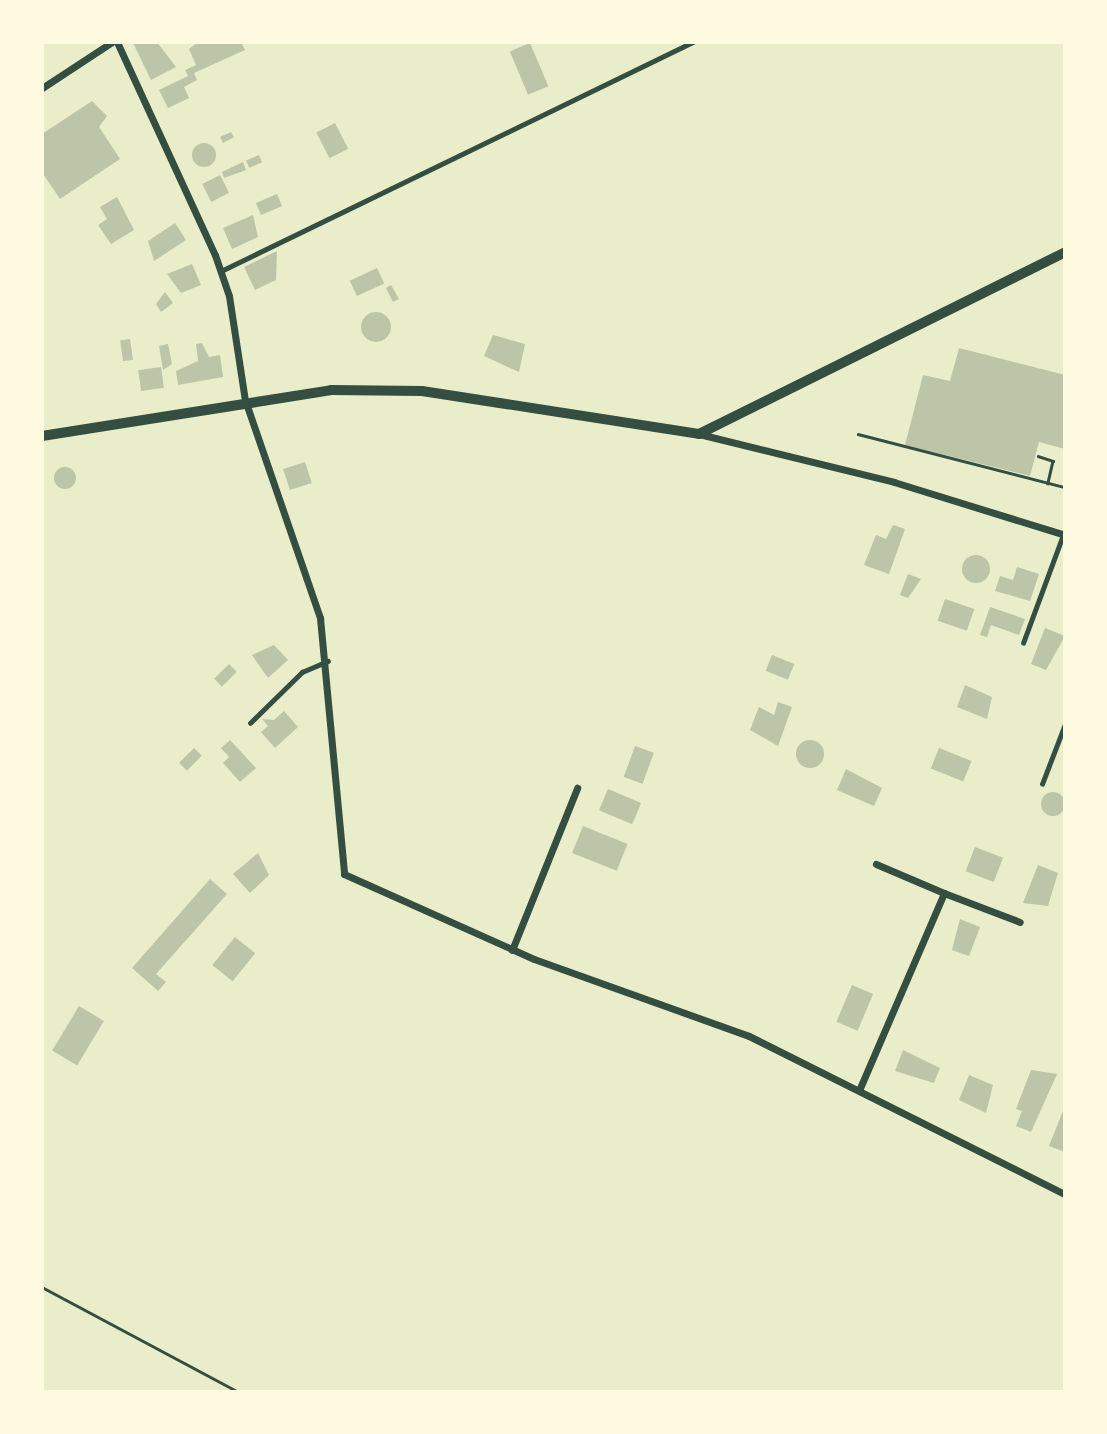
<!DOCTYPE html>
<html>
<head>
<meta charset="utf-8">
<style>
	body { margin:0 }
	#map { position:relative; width:1107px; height:1434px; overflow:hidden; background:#e9edc9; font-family:Inter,sans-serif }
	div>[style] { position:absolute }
	.building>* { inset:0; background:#bcc5a7; transform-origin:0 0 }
	.round { border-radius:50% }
	.path>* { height:2.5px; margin:-1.25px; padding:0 1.25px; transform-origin:1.25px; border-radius:1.25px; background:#344e41 }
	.service>* { height:4.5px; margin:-2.25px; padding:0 2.25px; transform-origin:2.25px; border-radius:2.25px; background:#344e41 }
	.minor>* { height:7px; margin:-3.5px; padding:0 3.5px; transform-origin:3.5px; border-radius:3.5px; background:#344e41 }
	.tertiary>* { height:10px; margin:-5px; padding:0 5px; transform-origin:5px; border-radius:5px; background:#344e41 }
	span { translate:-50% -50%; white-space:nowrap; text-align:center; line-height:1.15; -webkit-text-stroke:7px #fefae0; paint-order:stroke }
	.frame { position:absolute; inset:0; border:44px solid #fefae0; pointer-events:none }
</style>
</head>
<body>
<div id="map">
	<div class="building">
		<i style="clip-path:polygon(157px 42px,176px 67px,151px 80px,133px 43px)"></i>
		<i style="clip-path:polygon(198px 42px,241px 42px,245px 50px,194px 73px,197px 80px,184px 87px,189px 98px,168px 108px,159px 90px,188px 76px,185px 70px,196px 65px,189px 49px)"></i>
		<i style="left:530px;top:43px;width:47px;height:22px;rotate:67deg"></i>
		<i style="clip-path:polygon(92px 101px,107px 116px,99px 127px,120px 159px,60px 199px,42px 172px,42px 134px)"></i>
		<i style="left:335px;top:123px;width:29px;height:21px;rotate:63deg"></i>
		<i style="clip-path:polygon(231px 132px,234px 137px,223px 143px,220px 137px)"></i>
		<i class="round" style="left:192px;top:143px;width:24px;height:24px"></i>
		<i style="left:259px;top:155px;width:8px;height:14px;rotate:67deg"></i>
		<i style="clip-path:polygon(243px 162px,246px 170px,224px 178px,222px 172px)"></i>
		<i style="left:220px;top:175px;width:20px;height:20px;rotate:63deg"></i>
		<i style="left:277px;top:194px;width:13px;height:23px;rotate:67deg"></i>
		<i style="clip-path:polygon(117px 197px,134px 230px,111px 244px,98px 225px,107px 219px,100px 207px)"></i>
		<i style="clip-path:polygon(253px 215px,258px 237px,232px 249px,223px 228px)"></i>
		<i style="clip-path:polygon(175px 223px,186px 240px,154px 261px,148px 241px)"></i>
		<i style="clip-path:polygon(277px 251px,276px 280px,255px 290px,244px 267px)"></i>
		<i style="clip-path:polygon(192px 264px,201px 285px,181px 293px,167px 274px)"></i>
		<i style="left:377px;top:268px;width:17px;height:30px;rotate:65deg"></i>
		<i style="clip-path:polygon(391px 285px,399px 299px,393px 302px,386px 288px)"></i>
		<i style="clip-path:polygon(165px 292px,173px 303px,161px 312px,156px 304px)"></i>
		<i class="round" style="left:361px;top:312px;width:30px;height:30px"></i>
		<i style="clip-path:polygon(493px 335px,525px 344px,519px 372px,484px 356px)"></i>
		<i style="left:130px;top:339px;width:21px;height:10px;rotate:82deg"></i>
		<i style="clip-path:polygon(202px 343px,209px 357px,220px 355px,223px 377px,178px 385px,176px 371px,198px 361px,196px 344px)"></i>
		<i style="clip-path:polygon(168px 344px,172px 364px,163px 370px,159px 346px)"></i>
		<i style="clip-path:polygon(959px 348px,1065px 375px,1065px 449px,1039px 442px,1030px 476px,905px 445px,923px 375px,950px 381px)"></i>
		<i style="left:161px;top:367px;width:21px;height:23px;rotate:82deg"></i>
		<i style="left:305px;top:462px;width:22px;height:23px;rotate:72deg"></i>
		<i class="round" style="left:54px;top:467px;width:22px;height:22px"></i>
		<i style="clip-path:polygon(893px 525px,905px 529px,889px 574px,864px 565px,876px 535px,886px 539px)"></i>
		<i class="round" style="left:962px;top:555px;width:28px;height:28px"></i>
		<i style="clip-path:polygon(1017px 567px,1039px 574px,1030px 601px,995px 591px,1000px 576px,1013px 580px)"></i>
		<i style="clip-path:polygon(908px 574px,921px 579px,908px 598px,900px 595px)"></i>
		<i style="left:945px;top:599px;width:31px;height:23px;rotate:19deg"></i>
		<i style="clip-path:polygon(990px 607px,1025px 619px,1019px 635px,991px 625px,987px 637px,980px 635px)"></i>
		<i style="clip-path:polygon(1045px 628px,1065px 636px,1046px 670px,1031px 664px)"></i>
		<i style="clip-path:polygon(274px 645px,288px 660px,268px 678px,252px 655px)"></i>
		<i style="left:772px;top:655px;width:24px;height:17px;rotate:22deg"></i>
		<i style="left:229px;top:664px;width:11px;height:21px;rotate:45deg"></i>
		<i style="clip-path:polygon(965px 685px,992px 697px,987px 719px,957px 707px)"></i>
		<i style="clip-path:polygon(778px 702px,792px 707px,778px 746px,750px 730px,759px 707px,774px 715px)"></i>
		<i style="clip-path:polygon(284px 711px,298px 727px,275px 748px,261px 732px,268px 726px,262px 719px,274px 720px)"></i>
		<i class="round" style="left:796px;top:740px;width:28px;height:28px"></i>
		<i style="clip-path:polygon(230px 740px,256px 768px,240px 782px,223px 763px,229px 757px,221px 748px)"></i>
		<i style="left:635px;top:746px;width:20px;height:33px;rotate:20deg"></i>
		<i style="left:194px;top:748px;width:11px;height:21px;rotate:45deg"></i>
		<i style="left:939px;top:748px;width:35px;height:22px;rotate:22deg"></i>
		<i style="clip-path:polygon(846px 769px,882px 788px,874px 806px,837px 790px)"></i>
		<i style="left:608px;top:789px;width:36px;height:23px;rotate:23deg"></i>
		<i class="round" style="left:1041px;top:792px;width:24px;height:24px"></i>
		<i style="left:583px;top:826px;width:48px;height:29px;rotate:22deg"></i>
		<i style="left:975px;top:847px;width:30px;height:26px;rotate:21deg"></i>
		<i style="clip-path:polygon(258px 853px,269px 875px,250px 893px,233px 874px)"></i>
		<i style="clip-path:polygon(1038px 865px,1058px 873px,1048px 906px,1023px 903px)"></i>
		<i style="clip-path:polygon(210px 879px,227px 894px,156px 974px,166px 982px,158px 991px,132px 968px)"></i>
		<i style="clip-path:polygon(960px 919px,980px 927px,969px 956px,952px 950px)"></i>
		<i style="left:235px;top:937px;width:26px;height:36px;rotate:39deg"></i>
		<i style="left:852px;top:985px;width:23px;height:40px;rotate:23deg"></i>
		<i style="left:79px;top:1006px;width:29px;height:52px;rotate:31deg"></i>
		<i style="clip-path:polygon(903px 1050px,940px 1068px,934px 1083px,895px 1071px)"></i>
		<i style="clip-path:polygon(1031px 1070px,1057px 1074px,1031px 1132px,1016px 1126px,1022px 1111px,1016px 1109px)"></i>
		<i style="clip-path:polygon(969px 1075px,993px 1085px,986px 1113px,959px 1100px)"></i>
		<i style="clip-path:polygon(1065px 1106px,1065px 1152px,1049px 1146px)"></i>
	</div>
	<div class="path">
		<i style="left:858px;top:434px;width:214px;rotate:14.4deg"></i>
		<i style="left:1038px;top:456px;width:16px;rotate:18deg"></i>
		<i style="left:1053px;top:461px;width:23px;rotate:103deg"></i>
		<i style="left:42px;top:1287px;width:223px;rotate:28.1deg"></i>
	</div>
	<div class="service">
		<i style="left:221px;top:271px;width:525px;rotate:-25.88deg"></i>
		<i style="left:1023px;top:643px;width:115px;rotate:-69.7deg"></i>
		<i style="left:250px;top:723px;width:73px;rotate:-44.4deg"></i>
		<i style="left:302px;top:672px;width:28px;rotate:-23deg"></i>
		<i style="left:1042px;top:784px;width:64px;rotate:-69deg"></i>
	</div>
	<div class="minor">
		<i style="left:117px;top:42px;width:234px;rotate:65.3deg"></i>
		<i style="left:215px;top:255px;width:43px;rotate:71.1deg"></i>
		<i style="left:229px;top:296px;width:105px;rotate:81.3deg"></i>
		<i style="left:245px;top:400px;width:231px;rotate:71deg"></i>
		<i style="left:320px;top:618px;width:257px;rotate:84.6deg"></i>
		<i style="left:344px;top:874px;width:208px;rotate:24.1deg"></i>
		<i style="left:534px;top:959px;width:228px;rotate:19.7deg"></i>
		<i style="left:749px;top:1036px;width:353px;rotate:26.6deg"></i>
		<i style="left:42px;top:88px;width:84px;rotate:-33.3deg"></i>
		<i style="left:699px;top:434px;width:201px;rotate:13.8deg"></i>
		<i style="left:894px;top:482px;width:179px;rotate:17.2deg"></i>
		<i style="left:944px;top:893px;width:81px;rotate:20.9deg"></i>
		<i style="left:512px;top:950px;width:175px;rotate:-68.1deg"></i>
		<i style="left:860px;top:1088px;width:212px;rotate:-66.7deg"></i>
		<i style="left:944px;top:893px;width:74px;rotate:-156.9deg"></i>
	</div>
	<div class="tertiary">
		<i style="left:42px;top:436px;width:293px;rotate:-9deg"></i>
		<i style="left:331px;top:390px;width:91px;rotate:0.6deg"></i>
		<i style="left:422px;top:391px;width:280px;rotate:8.8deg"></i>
		<i style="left:699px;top:434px;width:409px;rotate:-26.4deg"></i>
	</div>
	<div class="frame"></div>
</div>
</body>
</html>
